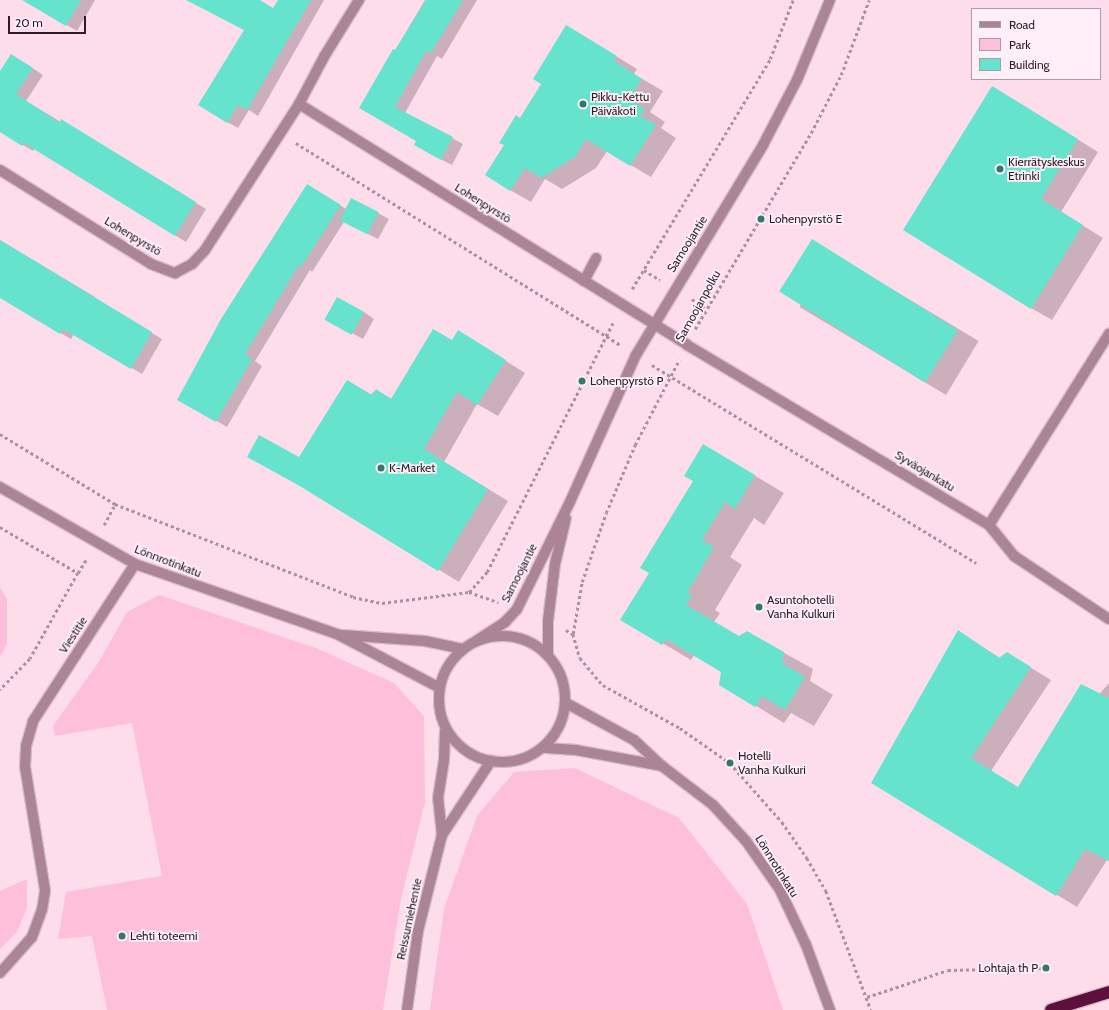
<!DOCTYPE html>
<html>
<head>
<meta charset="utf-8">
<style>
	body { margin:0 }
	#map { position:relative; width:1109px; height:1010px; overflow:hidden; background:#feddea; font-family:Cabin,sans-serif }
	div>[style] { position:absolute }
	.green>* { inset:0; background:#febfdb }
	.shadow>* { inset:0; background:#0003; transform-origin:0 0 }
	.building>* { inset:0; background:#65e3cd; transform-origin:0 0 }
	.path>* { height:2.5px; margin-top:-1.25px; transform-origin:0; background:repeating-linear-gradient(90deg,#aa919b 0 3px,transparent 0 6px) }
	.roads { filter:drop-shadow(1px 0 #d8bbc6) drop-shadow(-1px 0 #d8bbc6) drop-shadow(0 1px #d8bbc6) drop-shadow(0 -1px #d8bbc6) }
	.minor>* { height:10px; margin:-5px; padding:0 5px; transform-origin:5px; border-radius:5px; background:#ab8495 }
	.minor>.ring { margin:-5px; padding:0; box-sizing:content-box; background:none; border:10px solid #ab8495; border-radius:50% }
	.highway>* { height:12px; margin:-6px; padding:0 6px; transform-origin:6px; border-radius:6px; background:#5c103b }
	.dots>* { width:11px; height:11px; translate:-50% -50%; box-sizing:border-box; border:2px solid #fef0f6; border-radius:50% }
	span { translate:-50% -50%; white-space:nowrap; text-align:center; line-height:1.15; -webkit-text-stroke:3.5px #fef0f6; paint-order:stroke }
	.poi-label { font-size:12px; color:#2a1e23 }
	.left { translate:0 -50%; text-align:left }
	.right { translate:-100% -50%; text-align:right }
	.street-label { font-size:12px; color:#2a1e23 }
	.legend { position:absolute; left:971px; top:8px; width:130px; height:72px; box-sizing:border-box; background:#fef0f6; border:1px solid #a99ca2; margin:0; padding:5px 7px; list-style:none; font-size:12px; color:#2a1e23 }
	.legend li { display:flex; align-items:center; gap:8px; height:20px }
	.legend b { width:20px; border:1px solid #a99ca2 }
	.scale { position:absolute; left:8px; top:16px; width:78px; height:18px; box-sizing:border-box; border:2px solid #2a1e23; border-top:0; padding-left:5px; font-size:12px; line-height:14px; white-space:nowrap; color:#2a1e23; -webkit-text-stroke:3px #fef0f6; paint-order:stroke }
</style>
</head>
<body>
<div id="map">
	<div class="green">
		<i style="clip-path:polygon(0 587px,7px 599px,7px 644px,0 657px)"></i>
		<i style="clip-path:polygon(159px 595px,316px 648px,394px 683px,424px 716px,425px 802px,401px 899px,383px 1010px,107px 1010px,92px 936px,58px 939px,66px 892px,162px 876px,132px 723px,55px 736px,53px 726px,98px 663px,127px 612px)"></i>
		<i style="clip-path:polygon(575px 768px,679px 818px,747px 904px,783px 1010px,430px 1010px,444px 909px,477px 816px,514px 772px)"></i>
		<i style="clip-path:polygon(27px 879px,27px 908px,17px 932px,0 949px,0 891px)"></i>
	</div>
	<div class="shadow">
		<i style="clip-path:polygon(42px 0,95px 0,77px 31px,37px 8px)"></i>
		<i style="clip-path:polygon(210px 0,258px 0,274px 9px,279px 0,324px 0,258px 116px,249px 110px,238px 128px,227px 122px,245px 30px)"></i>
		<i style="clip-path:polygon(425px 0,477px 0,442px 59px,437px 56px,405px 113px,463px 144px,452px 165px,425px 151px,421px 142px,361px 108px)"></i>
		<i style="clip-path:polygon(567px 26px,637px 69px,634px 74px,663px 91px,650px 112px,665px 122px,661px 128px,676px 138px,651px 177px,607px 151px,596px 168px,562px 189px,545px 179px,531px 202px,510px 190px,520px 119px,542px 84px)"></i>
		<i style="clip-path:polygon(22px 61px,43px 75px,26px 101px,206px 209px,186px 242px,35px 148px,33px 151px,0 131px,0 72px)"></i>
		<i style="clip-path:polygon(993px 87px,1098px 152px,1061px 212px,1103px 238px,1052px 320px,1031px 308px)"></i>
		<i style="clip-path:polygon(317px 191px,346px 209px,378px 213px,389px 219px,378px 239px,344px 222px,312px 272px,310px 270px,255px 361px,262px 366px,227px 427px,178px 399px)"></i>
		<i style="clip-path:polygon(0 240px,95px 297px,94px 299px,162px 339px,142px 374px,74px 334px,71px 339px,9px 303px,0 282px)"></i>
		<i style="left:832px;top:253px;width:171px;height:63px;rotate:31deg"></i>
		<i style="clip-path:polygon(364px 312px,374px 319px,363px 339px,337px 325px)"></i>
		<i style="clip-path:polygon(478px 343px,525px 373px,498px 416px,477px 404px,444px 462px,508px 501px,459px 582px,309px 490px,300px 458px,376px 390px,392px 399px)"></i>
		<i style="clip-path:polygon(732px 462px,784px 493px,764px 525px,754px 518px,730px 557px,742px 565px,715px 610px,720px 613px,714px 622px,739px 637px,747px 632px,813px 669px,810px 681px,833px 695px,814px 726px,791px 713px,784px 723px,720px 684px,722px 672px,694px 655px,691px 660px,622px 619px)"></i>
		<i style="clip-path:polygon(959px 632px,1000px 658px,1007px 653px,1051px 680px,991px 771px,1018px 788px,1109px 683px,1109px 861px,1107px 860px,1077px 907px,872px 782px)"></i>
	</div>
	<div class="building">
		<i style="clip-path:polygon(22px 0,81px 0,66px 26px)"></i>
		<i style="clip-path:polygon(186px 0,260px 0,273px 8px,278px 0,311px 0,247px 110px,238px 105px,227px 123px,198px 105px,244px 30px)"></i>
		<i style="clip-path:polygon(426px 0,463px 0,431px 53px,426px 51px,395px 107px,453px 137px,441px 160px,414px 145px,416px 141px,359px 108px,393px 49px,395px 50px)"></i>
		<i style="clip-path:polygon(566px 25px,617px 56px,614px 61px,642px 79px,629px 99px,645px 109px,640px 116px,656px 125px,630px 166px,586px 139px,575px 157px,541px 178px,525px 168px,510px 191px,485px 175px,504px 145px,499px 143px,516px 115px,520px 118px,541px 84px,533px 79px)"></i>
		<i style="clip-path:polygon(11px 54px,33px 68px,16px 94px,60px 123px,61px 119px,196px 202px,175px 236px,24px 143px,22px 146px,0 132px,0 71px)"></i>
		<i style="clip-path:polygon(992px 86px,1078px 139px,1041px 199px,1083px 225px,1031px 309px,903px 230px)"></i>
		<i style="clip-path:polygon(307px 184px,341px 205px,301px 267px,299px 265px,245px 354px,252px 359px,216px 422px,177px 400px,221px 319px)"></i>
		<i style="left:351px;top:198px;width:31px;height:25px;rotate:27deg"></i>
		<i style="left:812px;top:239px;width:172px;height:62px;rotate:32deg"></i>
		<i style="clip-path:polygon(0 240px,152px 332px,131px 369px,63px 329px,60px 334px,0 298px)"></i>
		<i style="left:337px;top:297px;width:31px;height:26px;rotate:29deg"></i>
		<i style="clip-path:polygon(433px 329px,452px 340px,458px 330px,506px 360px,477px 405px,457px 392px,424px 449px,488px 489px,438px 571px,298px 485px,247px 457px,259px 435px,299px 457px,347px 380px,372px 395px,376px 389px,391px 399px)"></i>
		<i style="clip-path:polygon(703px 444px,755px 475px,735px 509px,725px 502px,702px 540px,714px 547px,687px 593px,692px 595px,686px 605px,739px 636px,747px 631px,784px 652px,782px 663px,805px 677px,785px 710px,762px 696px,755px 707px,719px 685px,721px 672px,666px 639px,662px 645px,620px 620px,649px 573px,640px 568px,693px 481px,684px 476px)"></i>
		<i style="clip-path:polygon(958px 630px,999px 658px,1007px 652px,1031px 667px,971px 758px,1018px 787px,1081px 684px,1109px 698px,1109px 861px,1085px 849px,1056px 896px,871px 783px)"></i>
	</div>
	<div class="path">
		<i style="left:296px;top:143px;width:383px;rotate:31.9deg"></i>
		<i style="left:644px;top:270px;width:19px;rotate:32deg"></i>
		<i style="left:632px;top:289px;width:268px;rotate:-59deg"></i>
		<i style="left:770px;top:59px;width:63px;rotate:-68.7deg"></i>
		<i style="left:692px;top:299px;width:16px;rotate:35deg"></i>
		<i style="left:695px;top:329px;width:228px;rotate:-59.4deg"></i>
		<i style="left:811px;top:133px;width:65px;rotate:-62.7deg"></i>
		<i style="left:841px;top:75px;width:80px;rotate:-69.5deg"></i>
		<i style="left:652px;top:365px;width:380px;rotate:31.4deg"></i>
		<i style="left:0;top:434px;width:135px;rotate:31.3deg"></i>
		<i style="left:115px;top:504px;width:256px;rotate:21.3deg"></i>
		<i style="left:353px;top:597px;width:30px;rotate:12deg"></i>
		<i style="left:382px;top:603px;width:88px;rotate:-7.2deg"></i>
		<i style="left:469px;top:592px;width:31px;rotate:19deg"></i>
		<i style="left:104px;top:525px;width:24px;rotate:-62deg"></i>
		<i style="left:0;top:527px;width:91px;rotate:30.5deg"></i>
		<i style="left:78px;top:573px;width:98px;rotate:119.2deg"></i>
		<i style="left:30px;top:659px;width:43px;rotate:134.1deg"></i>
		<i style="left:78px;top:573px;width:17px;rotate:-59deg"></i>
		<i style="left:469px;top:592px;width:27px;rotate:-48deg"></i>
		<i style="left:487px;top:572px;width:281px;rotate:-63.2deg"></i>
		<i style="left:566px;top:630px;width:8px;rotate:30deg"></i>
		<i style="left:573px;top:634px;width:25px;rotate:74deg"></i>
		<i style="left:580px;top:658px;width:35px;rotate:50deg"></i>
		<i style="left:603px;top:685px;width:88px;rotate:29.2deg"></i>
		<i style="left:680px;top:728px;width:61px;rotate:35deg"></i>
		<i style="left:730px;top:763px;width:79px;rotate:48.6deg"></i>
		<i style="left:782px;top:822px;width:44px;rotate:55.2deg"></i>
		<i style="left:807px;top:858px;width:38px;rotate:60deg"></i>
		<i style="left:826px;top:891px;width:127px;rotate:69.3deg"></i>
		<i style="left:573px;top:634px;width:53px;rotate:-80.2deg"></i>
		<i style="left:582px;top:582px;width:73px;rotate:-70.8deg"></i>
		<i style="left:606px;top:513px;width:74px;rotate:-66.9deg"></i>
		<i style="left:635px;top:445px;width:96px;rotate:-62.6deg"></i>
		<i style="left:867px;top:997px;width:85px;rotate:-18.4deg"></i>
		<i style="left:948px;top:970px;width:98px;rotate:-1.2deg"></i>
	</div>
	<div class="roads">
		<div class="minor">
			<i style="left:299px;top:104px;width:457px;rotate:31.8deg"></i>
			<i style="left:687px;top:345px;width:352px;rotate:30.8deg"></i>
			<i style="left:989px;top:525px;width:226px;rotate:-57.9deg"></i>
			<i style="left:0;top:170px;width:178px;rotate:31.9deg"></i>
			<i style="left:151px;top:264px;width:26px;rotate:21deg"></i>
			<i style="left:175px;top:273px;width:19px;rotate:-28deg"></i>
			<i style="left:192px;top:264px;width:19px;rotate:-47deg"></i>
			<i style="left:205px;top:250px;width:174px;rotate:-57.2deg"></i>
			<i style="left:299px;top:104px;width:55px;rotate:-62deg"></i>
			<i style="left:325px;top:55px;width:65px;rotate:-58.3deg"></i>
			<i style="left:584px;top:281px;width:26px;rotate:-62deg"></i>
			<i style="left:0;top:487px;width:155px;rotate:29.7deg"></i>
			<i style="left:135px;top:564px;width:214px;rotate:19.1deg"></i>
			<i style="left:337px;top:634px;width:116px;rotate:27.7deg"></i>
			<i style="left:989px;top:525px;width:40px;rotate:51deg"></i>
			<i style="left:1014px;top:556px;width:114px;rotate:33.6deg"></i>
			<i style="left:342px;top:635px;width:83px;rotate:4.1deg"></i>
			<i style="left:425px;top:641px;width:38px;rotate:12deg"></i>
			<i class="ring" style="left:439px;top:636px;width:116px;height:116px"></i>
			<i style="left:476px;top:641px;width:35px;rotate:-33deg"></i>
			<i style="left:505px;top:622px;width:18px;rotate:-47deg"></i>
			<i style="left:517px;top:609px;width:117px;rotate:-63.7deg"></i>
			<i style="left:569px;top:504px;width:163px;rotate:-65.8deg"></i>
			<i style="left:636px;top:355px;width:245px;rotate:-58.8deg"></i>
			<i style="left:763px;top:145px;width:73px;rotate:-62.4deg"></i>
			<i style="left:797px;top:80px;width:87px;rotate:-67.6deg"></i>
			<i style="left:548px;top:655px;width:34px;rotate:-90deg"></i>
			<i style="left:548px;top:621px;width:57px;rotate:-83deg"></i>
			<i style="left:555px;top:564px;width:47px;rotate:-76.6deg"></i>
			<i style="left:566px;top:703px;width:77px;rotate:28.6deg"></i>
			<i style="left:634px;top:740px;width:38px;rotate:43deg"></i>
			<i style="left:662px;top:766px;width:64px;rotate:37.4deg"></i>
			<i style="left:713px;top:805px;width:49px;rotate:47.5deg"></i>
			<i style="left:746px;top:841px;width:60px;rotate:55.2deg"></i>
			<i style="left:780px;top:890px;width:61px;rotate:64.7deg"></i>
			<i style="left:806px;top:945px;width:69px;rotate:69.7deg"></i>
			<i style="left:546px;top:748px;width:30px;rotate:4deg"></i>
			<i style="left:576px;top:750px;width:87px;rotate:10.5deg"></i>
			<i style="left:442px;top:835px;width:89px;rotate:-56.5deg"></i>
			<i style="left:0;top:973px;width:48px;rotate:-48.4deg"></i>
			<i style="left:32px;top:937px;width:29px;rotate:-70deg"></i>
			<i style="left:42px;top:910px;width:20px;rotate:-81deg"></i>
			<i style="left:45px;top:890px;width:125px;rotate:-99.2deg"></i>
			<i style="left:25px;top:767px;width:21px;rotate:-87deg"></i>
			<i style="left:26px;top:746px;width:26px;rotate:-74deg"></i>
			<i style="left:33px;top:721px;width:187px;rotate:-57deg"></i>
			<i style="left:407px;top:1010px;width:80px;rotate:-82.1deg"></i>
			<i style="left:418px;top:931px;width:99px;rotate:-76deg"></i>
			<i style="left:442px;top:835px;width:37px;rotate:-96deg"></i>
			<i style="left:438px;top:798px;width:38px;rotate:-81deg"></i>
			<i style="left:444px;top:760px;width:29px;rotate:-88deg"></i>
		</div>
		<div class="highway">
			<i style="left:1051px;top:1010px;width:61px;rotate:-17.2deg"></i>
		</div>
	</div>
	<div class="dots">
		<i style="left:583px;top:104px;background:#33786c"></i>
		<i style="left:1000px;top:169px;background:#33786c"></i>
		<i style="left:761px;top:219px;background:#33786c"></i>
		<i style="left:582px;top:381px;background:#33786c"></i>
		<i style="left:381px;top:468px;background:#33786c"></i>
		<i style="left:759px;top:607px;background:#33786c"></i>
		<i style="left:730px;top:763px;background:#33786c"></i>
		<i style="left:122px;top:936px;background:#33786c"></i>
		<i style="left:1046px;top:968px;background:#33786c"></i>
	</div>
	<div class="poi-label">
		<span class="left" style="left:591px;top:104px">Pikku-Kettu<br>Päiväkoti</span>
		<span class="left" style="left:1008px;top:169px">Kierrätyskeskus<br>Etrinki</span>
		<span class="left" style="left:769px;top:219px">Lohenpyrstö E</span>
		<span class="left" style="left:590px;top:381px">Lohenpyrstö P</span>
		<span class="left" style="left:389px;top:468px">K-Market</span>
		<span class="left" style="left:767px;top:607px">Asuntohotelli<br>Vanha Kulkuri</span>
		<span class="left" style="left:738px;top:763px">Hotelli<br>Vanha Kulkuri</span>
		<span class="left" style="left:130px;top:936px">Lehti toteemi</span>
		<span class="right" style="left:1038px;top:968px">Lohtaja th P</span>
	</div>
	<div class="street-label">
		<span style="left:483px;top:203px;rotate:32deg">Lohenpyrstö</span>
		<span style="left:133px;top:236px;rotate:31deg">Lohenpyrstö</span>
		<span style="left:687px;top:244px;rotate:-58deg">Samoojantie</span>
		<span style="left:698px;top:306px;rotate:-61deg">Samoojanpolku</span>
		<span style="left:925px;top:471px;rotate:31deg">Syväojankatu</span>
		<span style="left:168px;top:561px;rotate:21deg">Lönnrotinkatu</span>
		<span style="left:519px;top:573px;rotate:-63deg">Samoojantie</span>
		<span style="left:73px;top:635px;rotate:-57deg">Viestitie</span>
		<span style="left:777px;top:866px;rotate:58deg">Lönnrotinkatu</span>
		<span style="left:409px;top:919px;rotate:-78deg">Reissumiehentie</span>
	</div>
	<ul class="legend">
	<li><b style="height:5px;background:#ab8495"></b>Road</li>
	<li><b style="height:11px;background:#febfdb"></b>Park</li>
	<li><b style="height:11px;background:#65e3cd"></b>Building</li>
	</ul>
	<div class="scale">20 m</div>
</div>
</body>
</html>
